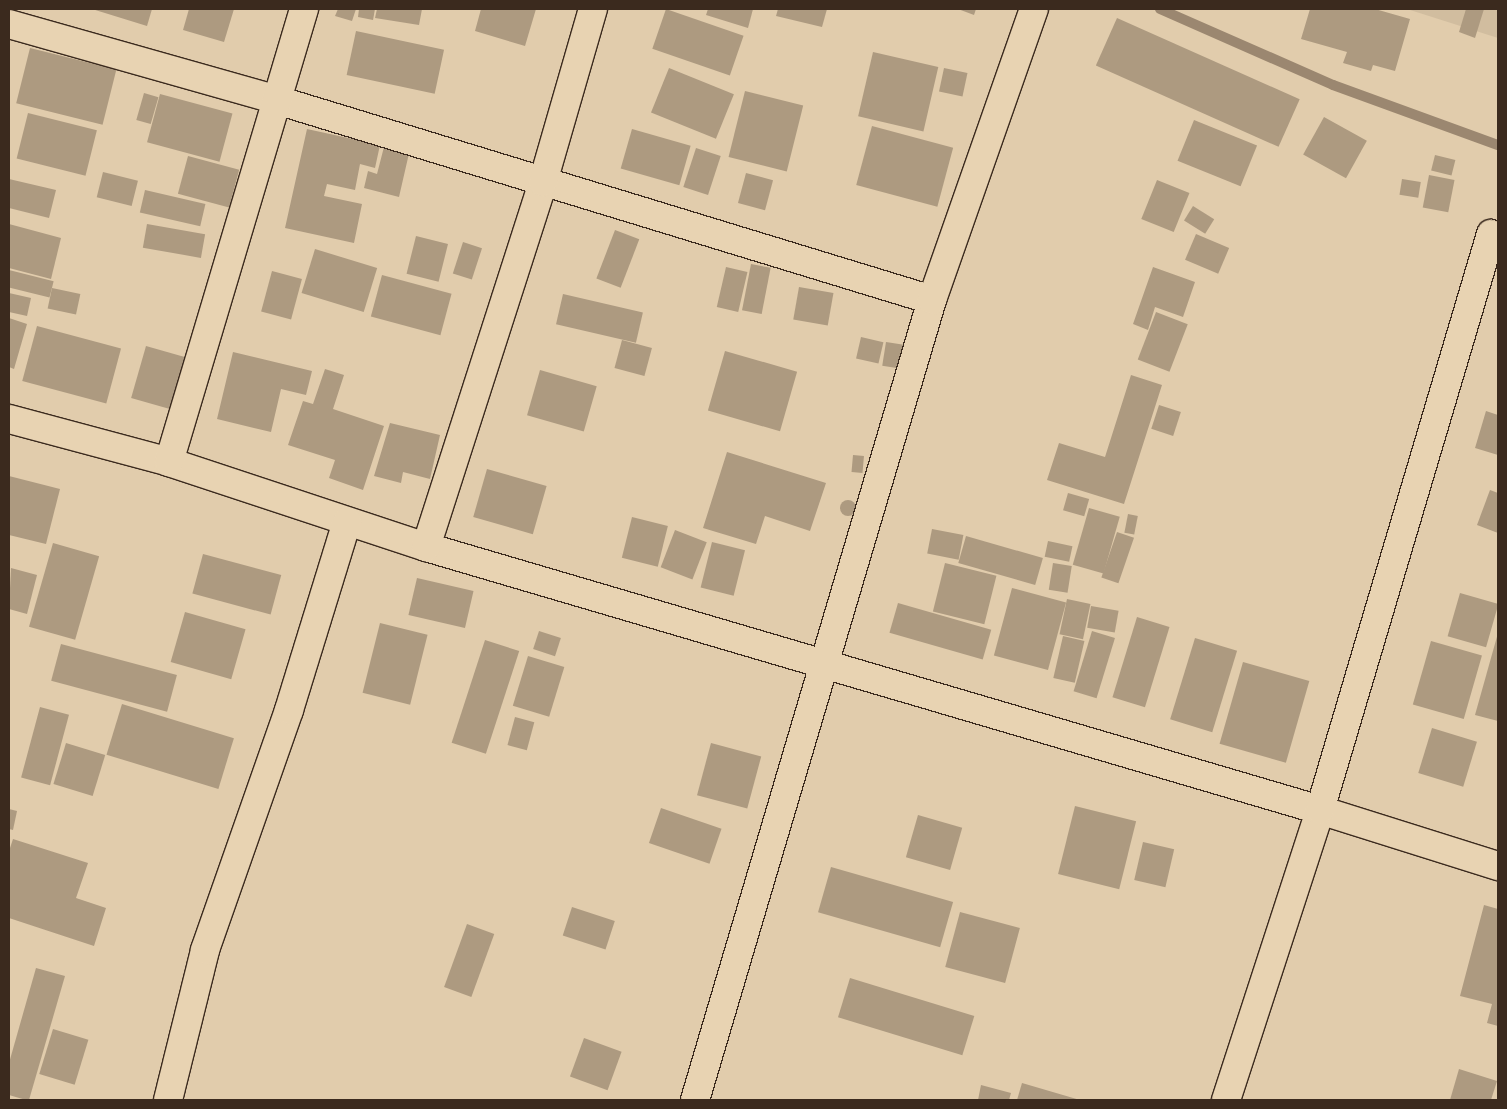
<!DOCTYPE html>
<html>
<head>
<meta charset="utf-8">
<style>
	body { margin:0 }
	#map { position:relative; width:1507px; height:1109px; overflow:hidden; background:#e1ccac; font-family:"Gochi Hand",sans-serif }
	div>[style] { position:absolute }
	.built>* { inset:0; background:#d1bd9f }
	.stream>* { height:10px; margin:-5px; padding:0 5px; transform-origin:5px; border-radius:5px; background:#9b8770 }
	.building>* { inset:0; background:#ad9a80; transform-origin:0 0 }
	.round { border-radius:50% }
	.roads { filter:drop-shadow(1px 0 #3b2a1e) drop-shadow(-1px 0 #3b2a1e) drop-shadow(0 1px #3b2a1e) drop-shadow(0 -1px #3b2a1e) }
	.street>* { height:28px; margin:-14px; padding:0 14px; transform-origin:14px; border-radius:14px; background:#e8d3b2 }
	span { translate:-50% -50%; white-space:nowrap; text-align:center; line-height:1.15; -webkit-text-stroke:5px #e8d3b2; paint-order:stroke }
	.frame { position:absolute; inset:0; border:10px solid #3b2a1e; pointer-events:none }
</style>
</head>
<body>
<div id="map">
	<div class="built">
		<i style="clip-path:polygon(1407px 9px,1498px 9px,1498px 38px)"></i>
	</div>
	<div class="stream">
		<i style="left:1160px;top:9px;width:189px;rotate:23.7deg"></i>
		<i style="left:1333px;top:85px;width:176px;rotate:20deg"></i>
	</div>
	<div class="building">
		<i style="clip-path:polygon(92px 9px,152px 9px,147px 26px)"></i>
		<i style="clip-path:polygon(189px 9px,234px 9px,224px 42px,183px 30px)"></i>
		<i style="clip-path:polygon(338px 9px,356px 9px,352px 21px,335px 16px)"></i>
		<i style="clip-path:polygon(359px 9px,375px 9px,373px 20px,358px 17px)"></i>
		<i style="clip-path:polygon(377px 9px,422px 9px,419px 25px,375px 18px)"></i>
		<i style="clip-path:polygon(481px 9px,536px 9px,525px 46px,475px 31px)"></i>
		<i style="left:666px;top:9px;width:82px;height:42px;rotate:19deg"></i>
		<i style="clip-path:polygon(708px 9px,753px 9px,748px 28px,706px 15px)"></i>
		<i style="clip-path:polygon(778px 9px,827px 9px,822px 27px,776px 16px)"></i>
		<i style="clip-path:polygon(958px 9px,976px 9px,974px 15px)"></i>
		<i style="clip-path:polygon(1310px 9px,1375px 9px,1410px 19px,1395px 71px,1373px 65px,1371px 71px,1343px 63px,1347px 52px,1301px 39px)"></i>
		<i style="clip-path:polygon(1466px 9px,1484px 9px,1475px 38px,1459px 32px)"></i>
		<i style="left:1117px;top:18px;width:200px;height:52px;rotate:24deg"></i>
		<i style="left:356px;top:31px;width:90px;height:45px;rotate:12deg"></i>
		<i style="left:30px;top:48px;width:89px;height:57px;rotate:14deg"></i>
		<i style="left:873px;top:52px;width:67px;height:66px;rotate:13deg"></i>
		<i style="left:669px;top:68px;width:70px;height:48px;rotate:22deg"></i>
		<i style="left:944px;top:68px;width:24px;height:24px;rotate:12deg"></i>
		<i style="left:745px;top:91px;width:60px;height:68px;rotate:14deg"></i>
		<i style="left:144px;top:93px;width:15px;height:28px;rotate:16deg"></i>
		<i style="left:160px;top:94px;width:75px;height:50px;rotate:15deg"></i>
		<i style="left:28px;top:113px;width:71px;height:47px;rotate:14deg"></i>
		<i style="left:1324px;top:117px;width:49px;height:43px;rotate:29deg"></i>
		<i style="left:1194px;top:120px;width:68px;height:44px;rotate:22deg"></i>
		<i style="left:872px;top:126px;width:84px;height:61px;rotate:15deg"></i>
		<i style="clip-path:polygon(307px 129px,380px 145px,375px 168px,360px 164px,355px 190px,327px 184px,324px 196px,362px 204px,354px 243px,285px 228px)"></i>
		<i style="left:632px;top:129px;width:61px;height:41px;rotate:16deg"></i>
		<i style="clip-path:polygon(385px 143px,410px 149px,399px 197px,364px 188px,368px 171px,377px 174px)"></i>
		<i style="left:696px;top:148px;width:26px;height:41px;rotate:18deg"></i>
		<i style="left:1435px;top:155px;width:21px;height:16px;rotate:14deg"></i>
		<i style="left:188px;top:156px;width:53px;height:39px;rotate:15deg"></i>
		<i style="left:103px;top:172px;width:36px;height:26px;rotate:14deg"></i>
		<i style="left:746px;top:173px;width:28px;height:31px;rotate:15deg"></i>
		<i style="left:1429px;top:175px;width:26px;height:33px;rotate:11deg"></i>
		<i style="clip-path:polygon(9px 179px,56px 190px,49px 218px,9px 208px)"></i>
		<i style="left:1402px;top:179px;width:19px;height:16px;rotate:9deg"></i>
		<i style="left:1157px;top:180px;width:35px;height:42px;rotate:22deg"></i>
		<i style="left:145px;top:190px;width:62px;height:23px;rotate:13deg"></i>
		<i style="left:1193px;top:206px;width:25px;height:17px;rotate:32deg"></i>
		<i style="clip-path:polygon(9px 224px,61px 238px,51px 279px,9px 268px)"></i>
		<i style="left:147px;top:224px;width:59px;height:24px;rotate:10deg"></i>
		<i style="left:615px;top:230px;width:26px;height:52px;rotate:21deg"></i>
		<i style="left:1196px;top:234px;width:36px;height:28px;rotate:23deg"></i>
		<i style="left:416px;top:236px;width:33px;height:39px;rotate:14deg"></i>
		<i style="left:463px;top:242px;width:20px;height:33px;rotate:18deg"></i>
		<i style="left:315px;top:249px;width:65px;height:46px;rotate:17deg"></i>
		<i style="left:751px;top:264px;width:20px;height:47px;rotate:11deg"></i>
		<i style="left:726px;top:267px;width:22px;height:41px;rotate:13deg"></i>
		<i style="clip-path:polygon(1153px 267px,1195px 282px,1183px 317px,1155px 307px,1148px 330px,1133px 324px)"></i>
		<i style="left:9px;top:270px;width:46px;height:17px;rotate:14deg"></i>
		<i style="left:272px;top:271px;width:31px;height:42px;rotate:15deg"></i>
		<i style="left:382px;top:275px;width:72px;height:43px;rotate:15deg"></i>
		<i style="left:799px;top:287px;width:35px;height:33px;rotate:10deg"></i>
		<i style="left:52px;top:288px;width:29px;height:21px;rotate:12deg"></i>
		<i style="clip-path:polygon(9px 293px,31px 298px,27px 316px,9px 312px)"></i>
		<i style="left:563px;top:294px;width:82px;height:31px;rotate:13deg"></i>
		<i style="left:1156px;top:312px;width:34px;height:51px;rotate:21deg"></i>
		<i style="clip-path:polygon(9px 318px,27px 324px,14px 369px,9px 367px)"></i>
		<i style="left:37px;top:326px;width:87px;height:57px;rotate:15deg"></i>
		<i style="left:861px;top:337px;width:23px;height:22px;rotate:13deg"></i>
		<i style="left:622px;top:340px;width:31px;height:29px;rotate:15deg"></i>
		<i style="left:886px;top:342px;width:18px;height:24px;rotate:9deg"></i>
		<i style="left:146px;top:346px;width:43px;height:54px;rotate:16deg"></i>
		<i style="left:725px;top:351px;width:75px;height:62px;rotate:16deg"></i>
		<i style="clip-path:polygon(233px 352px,312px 371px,306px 395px,281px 389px,271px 432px,217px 419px)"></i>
		<i style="clip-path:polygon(325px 369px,344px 375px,333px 409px,384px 426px,363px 490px,329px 478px,335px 460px,288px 445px,303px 401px,313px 404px)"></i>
		<i style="left:540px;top:370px;width:59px;height:47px;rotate:16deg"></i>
		<i style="clip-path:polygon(1131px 375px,1162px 385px,1124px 504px,1047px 480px,1059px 443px,1105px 457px)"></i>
		<i style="left:1159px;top:405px;width:23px;height:25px;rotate:18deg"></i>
		<i style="clip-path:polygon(1486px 411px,1498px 415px,1498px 455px,1475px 448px)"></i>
		<i style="clip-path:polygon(390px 423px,440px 435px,430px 479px,403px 472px,401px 483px,374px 476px)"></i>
		<i style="clip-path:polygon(727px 452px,826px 483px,810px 531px,765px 516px,756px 544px,703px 528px)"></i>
		<i style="left:853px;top:455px;width:11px;height:17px;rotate:5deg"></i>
		<i style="left:487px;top:469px;width:62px;height:50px;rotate:16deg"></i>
		<i style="clip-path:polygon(9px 476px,60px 489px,46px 544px,9px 535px)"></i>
		<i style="clip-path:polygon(1490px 490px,1498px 493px,1498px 533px,1477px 525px)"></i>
		<i style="left:1068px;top:493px;width:22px;height:18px;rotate:16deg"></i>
		<i class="round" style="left:840px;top:500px;width:16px;height:16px"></i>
		<i style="left:1089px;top:508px;width:32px;height:59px;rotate:16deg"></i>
		<i style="left:1128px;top:514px;width:10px;height:19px;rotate:11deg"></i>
		<i style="left:632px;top:517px;width:37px;height:42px;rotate:14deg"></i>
		<i style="left:932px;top:529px;width:32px;height:25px;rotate:11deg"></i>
		<i style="left:675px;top:530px;width:34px;height:40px;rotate:21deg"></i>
		<i style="left:1117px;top:532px;width:18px;height:48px;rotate:19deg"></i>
		<i style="left:966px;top:536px;width:80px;height:28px;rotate:16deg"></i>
		<i style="left:1048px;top:541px;width:25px;height:16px;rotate:12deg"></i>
		<i style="left:712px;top:542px;width:34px;height:47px;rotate:14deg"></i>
		<i style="left:53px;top:543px;width:48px;height:87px;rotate:16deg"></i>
		<i style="left:203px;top:554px;width:81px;height:41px;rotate:15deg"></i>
		<i style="left:945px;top:563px;width:53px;height:50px;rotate:14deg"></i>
		<i style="left:1053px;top:563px;width:19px;height:27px;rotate:9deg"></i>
		<i style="clip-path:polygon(11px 568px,37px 575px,27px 614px,9px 609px)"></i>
		<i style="left:417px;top:578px;width:58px;height:38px;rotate:13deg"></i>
		<i style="left:1012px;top:588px;width:56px;height:70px;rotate:15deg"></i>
		<i style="left:1460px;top:593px;width:40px;height:45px;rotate:16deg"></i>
		<i style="left:1067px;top:599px;width:24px;height:36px;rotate:12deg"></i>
		<i style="left:898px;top:603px;width:97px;height:31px;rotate:16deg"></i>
		<i style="left:1091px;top:606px;width:28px;height:22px;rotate:10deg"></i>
		<i style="left:185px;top:612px;width:63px;height:52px;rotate:16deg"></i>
		<i style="left:1137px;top:617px;width:34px;height:84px;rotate:17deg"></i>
		<i style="left:380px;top:623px;width:49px;height:72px;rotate:14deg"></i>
		<i style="left:539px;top:631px;width:23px;height:19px;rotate:18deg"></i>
		<i style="left:1092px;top:631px;width:24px;height:63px;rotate:17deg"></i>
		<i style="clip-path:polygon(1498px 633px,1498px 721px,1475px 715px)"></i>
		<i style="left:1063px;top:636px;width:22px;height:43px;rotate:13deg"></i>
		<i style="left:1195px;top:638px;width:44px;height:85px;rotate:17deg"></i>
		<i style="left:485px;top:640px;width:36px;height:108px;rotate:18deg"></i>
		<i style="left:1431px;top:641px;width:53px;height:66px;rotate:16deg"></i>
		<i style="left:61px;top:644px;width:120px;height:38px;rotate:15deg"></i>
		<i style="left:528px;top:656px;width:38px;height:52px;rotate:17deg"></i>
		<i style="left:1243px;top:662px;width:69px;height:85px;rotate:16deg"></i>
		<i style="left:122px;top:704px;width:117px;height:53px;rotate:17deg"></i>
		<i style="left:40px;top:707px;width:30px;height:73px;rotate:15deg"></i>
		<i style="left:515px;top:717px;width:20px;height:29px;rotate:15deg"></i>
		<i style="left:1432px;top:728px;width:47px;height:47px;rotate:17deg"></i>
		<i style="left:66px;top:743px;width:41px;height:43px;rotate:17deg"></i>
		<i style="left:711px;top:743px;width:52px;height:54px;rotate:15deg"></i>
		<i style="left:1075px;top:806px;width:63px;height:70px;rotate:14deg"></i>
		<i style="left:661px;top:808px;width:64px;height:37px;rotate:19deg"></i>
		<i style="clip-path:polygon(9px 809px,17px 811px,13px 830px,9px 829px)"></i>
		<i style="left:918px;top:815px;width:46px;height:44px;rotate:16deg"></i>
		<i style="clip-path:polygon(13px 839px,88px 863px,76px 898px,106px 908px,94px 946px,9px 918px,9px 851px)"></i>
		<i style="left:1143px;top:842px;width:32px;height:39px;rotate:13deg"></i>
		<i style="left:831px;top:867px;width:127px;height:47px;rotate:16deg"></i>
		<i style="clip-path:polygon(1484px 905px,1498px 909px,1498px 1026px,1487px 1023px,1492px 1004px,1460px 996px)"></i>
		<i style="left:572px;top:907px;width:45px;height:30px;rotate:18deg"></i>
		<i style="left:960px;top:912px;width:62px;height:57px;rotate:15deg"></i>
		<i style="left:467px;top:924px;width:29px;height:67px;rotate:20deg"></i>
		<i style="clip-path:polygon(36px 968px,65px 976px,29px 1100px,26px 1100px,9px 1095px,9px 1063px)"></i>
		<i style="left:850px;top:978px;width:130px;height:41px;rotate:17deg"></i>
		<i style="left:53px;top:1029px;width:37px;height:47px;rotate:17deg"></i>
		<i style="left:584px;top:1038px;width:40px;height:41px;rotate:20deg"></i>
		<i style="clip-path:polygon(1459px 1069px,1497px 1081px,1491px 1100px,1450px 1100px)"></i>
		<i style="clip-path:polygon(1022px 1083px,1080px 1100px,1017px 1100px)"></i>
		<i style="clip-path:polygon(981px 1085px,1011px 1093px,1009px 1100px,978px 1100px)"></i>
	</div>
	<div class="roads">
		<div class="street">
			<i style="left:9px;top:24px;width:279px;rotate:15.8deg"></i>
			<i style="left:277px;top:100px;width:685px;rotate:16.98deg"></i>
			<i style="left:9px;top:419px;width:166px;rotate:15deg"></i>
			<i style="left:169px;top:462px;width:271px;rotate:18.3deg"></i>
			<i style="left:426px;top:547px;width:932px;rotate:16.39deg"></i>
			<i style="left:1320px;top:810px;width:187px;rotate:17.5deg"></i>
			<i style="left:169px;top:462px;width:473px;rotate:-73.4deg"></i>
			<i style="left:426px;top:547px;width:383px;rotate:-72.2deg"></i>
			<i style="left:543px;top:182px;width:180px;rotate:-73.9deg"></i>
			<i style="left:168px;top:1100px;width:154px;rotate:-76.1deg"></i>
			<i style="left:205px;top:950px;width:254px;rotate:-70.7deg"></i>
			<i style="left:289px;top:710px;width:197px;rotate:-72.9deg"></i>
			<i style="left:695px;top:1100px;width:834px;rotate:-73.5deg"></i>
			<i style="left:932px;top:300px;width:308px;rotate:-70.7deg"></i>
			<i style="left:1226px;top:1100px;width:305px;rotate:-72deg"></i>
			<i style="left:1320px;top:810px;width:601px;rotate:-73.47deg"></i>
		</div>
	</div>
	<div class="frame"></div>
</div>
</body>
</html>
